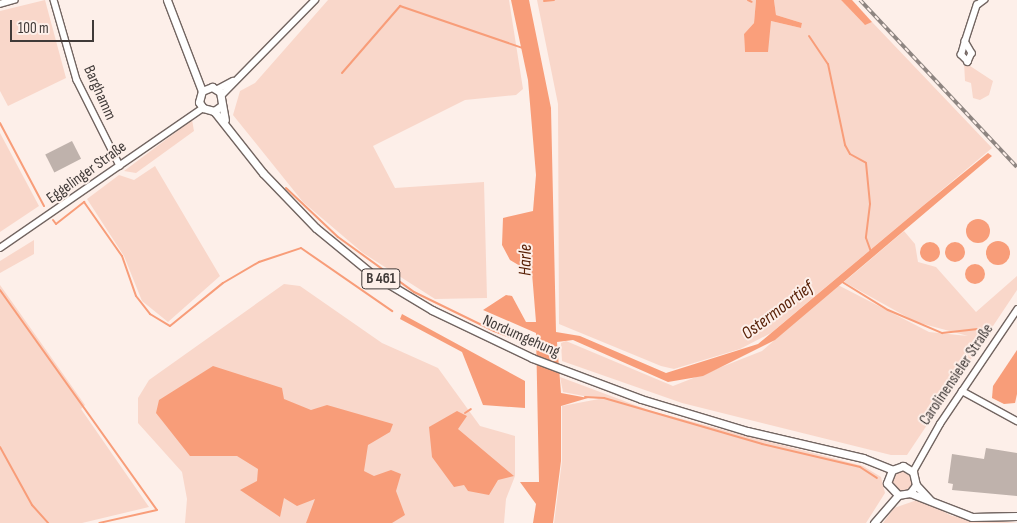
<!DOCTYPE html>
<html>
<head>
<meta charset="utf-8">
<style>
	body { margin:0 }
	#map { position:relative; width:1017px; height:523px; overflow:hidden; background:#fdefe9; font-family:"Sofia Sans Condensed",sans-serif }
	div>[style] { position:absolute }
	.green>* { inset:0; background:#f9d7ca }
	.round { border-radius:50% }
	.forest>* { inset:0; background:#fa9f7b }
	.water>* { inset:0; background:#f89d79 }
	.stream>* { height:2px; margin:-1px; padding:0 1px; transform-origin:1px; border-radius:1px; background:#f89d79 }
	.building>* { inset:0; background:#bfb2ac; transform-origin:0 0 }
	.roads { filter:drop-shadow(1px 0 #726561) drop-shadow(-1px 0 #726561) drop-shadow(0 1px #726561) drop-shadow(0 -1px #726561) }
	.minor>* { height:5.5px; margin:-2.75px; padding:0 2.75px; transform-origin:2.75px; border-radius:2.75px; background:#fff }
	.major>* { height:7px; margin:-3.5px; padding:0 3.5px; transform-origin:3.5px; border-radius:3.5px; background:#fff }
	.rail>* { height:4px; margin-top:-2px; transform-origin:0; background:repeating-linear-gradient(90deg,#fdefe9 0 5.5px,#8e8581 0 11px); box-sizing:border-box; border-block:1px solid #8e8581 }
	span { translate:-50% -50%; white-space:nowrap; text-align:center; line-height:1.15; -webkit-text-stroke:4px #fdefe9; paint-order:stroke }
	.shield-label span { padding:1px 4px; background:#fdefe9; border:1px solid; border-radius:4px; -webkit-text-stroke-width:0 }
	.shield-label { font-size:15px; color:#403a38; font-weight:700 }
	.street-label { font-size:16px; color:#403a38 }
	.water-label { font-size:18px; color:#592107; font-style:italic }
	.scale { position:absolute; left:10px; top:20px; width:84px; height:22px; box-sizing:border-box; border:2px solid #403a38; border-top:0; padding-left:6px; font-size:15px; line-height:18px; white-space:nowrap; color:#403a38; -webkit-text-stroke:4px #fdefe9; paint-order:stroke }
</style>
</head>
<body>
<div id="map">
	<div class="green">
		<i style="clip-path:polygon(45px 0,66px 78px,8px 106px,0 91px,0 11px)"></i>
		<i style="clip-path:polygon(328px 0,509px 0,523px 89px,516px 95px,465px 100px,373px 146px,395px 188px,484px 182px,487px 298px,435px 299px,363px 253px,303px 202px,233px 115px,240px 91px,255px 83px)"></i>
		<i style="clip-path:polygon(537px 0,756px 0,754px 23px,744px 34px,745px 52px,771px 21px,801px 28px,802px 23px,776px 15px,774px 0,841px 0,864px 24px,872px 22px,992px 148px,771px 333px,740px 349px,674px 369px,661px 366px,559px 324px,558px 104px)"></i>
		<i style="clip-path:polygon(964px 62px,993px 81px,989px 95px,980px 100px,973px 98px,971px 83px,965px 81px)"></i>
		<i style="clip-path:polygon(192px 120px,194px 131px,136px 173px,124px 171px)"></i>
		<i style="clip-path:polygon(0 133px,39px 206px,0 232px)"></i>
		<i style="clip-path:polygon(155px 166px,220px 276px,168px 322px,142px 301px,124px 256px,87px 199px,119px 175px,134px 180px)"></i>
		<i style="clip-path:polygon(904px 231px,915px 244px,918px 262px,936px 267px,976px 312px,1017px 276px,1017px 290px,907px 455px,891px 455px,682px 403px,562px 361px,561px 343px,566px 341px,673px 386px,762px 351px,838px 285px,929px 332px,968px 336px,916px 322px,844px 282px)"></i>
		<i style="clip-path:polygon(34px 240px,34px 254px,0 273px,0 261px)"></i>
		<i style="clip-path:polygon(284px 284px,300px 286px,382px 343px,438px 368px,480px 426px,515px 436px,515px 476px,506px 499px,504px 523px,185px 523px,187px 499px,182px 472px,138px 423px,138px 398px,149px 380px)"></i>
		<i style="clip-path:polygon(0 285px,85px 405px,81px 409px,149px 507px,82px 523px,0 523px)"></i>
		<i style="clip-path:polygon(560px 377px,651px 411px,863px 466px,881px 477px,885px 493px,866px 523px,554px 523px,562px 461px,562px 406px,599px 399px,563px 392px)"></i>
		<i class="round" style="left:892px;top:471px;width:20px;height:20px"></i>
		<i style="clip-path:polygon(920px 499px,952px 516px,1017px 523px,883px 523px,894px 508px)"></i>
	</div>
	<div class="forest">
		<i style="clip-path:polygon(756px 0,774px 0,776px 15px,802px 23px,801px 28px,771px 21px,768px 52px,745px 52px,744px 34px,754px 23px)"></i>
		<i style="clip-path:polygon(841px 0,852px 0,872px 22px,865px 25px)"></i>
	</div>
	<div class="water">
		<i style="clip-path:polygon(511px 0,529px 0,551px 108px,556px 332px,580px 336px,666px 373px,758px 344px,924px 205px,988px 153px,992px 156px,775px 340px,703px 376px,668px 382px,573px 340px,557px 342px,561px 393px,588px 398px,561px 406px,561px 461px,553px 523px,533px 523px,536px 504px,520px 482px,539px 482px,536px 333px,483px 310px,506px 295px,512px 296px,526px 322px,536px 322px,532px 273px,510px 260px,502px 245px,503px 218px,533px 211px,536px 175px,528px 80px)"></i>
		<i class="round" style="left:966px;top:219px;width:24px;height:24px"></i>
		<i class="round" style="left:986px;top:241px;width:24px;height:24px"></i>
		<i class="round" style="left:945px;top:242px;width:20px;height:20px"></i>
		<i class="round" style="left:920px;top:242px;width:20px;height:20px"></i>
		<i class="round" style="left:965px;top:264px;width:20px;height:20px"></i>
		<i style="clip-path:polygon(402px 314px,525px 381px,525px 408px,483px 405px,462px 352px,400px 319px)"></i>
		<i style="clip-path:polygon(1017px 350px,1017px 394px,1015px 403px,1004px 404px,992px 398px,993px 386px)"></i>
		<i style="clip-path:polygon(213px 366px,282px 388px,284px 399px,311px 410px,327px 405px,393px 424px,390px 432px,368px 445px,364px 471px,374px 476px,391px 470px,401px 474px,396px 491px,405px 515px,392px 523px,306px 523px,315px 499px,297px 506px,284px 498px,280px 517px,240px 490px,257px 481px,258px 469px,237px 456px,190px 456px,156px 413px,159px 400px)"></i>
		<i style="clip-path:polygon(457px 411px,467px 416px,458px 429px,514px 476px,498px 480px,489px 495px,468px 491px,464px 485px,454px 487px,432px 457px,429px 427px)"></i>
	</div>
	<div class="stream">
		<i style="left:748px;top:0;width:4px;rotate:27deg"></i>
		<i style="left:544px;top:1px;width:10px;rotate:-6deg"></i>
		<i style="left:809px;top:36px;width:34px;rotate:56deg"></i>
		<i style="left:828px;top:64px;width:83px;rotate:78.1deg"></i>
		<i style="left:845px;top:145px;width:10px;rotate:61deg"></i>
		<i style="left:850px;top:154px;width:18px;rotate:29deg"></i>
		<i style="left:866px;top:163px;width:41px;rotate:84.4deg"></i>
		<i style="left:870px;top:204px;width:34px;rotate:97deg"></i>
		<i style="left:866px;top:238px;width:15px;rotate:70deg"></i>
		<i style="left:342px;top:73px;width:89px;rotate:-49.1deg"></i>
		<i style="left:400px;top:6px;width:130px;rotate:18.9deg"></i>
		<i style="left:0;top:123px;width:94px;rotate:62.1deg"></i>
		<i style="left:286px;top:188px;width:71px;rotate:43.3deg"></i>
		<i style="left:338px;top:237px;width:94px;rotate:35.9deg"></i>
		<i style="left:414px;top:292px;width:89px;rotate:26deg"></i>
		<i style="left:494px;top:331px;width:47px;rotate:20deg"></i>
		<i style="left:53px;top:220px;width:5px;rotate:53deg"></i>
		<i style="left:56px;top:224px;width:36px;rotate:-38deg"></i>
		<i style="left:84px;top:202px;width:66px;rotate:54.9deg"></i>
		<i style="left:122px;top:256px;width:42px;rotate:70.7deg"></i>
		<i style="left:136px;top:296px;width:23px;rotate:52deg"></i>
		<i style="left:150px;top:314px;width:23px;rotate:31deg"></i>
		<i style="left:170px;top:326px;width:68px;rotate:-39.1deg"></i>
		<i style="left:223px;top:283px;width:42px;rotate:-30.3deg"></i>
		<i style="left:259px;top:262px;width:44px;rotate:-18.4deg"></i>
		<i style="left:301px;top:248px;width:111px;rotate:34.7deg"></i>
		<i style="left:839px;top:280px;width:57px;rotate:31.5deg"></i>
		<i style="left:888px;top:310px;width:59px;rotate:23.1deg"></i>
		<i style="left:942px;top:333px;width:45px;rotate:-6.3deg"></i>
		<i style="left:0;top:290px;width:270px;rotate:54.5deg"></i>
		<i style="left:157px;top:510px;width:59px;rotate:167.4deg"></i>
		<i style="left:585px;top:397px;width:19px;rotate:3deg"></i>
		<i style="left:604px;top:398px;width:165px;rotate:16.2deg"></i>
		<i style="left:762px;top:444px;width:101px;rotate:13.2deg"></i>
		<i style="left:860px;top:467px;width:20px;rotate:33deg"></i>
		<i style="left:465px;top:413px;width:7px;rotate:-34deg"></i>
		<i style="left:0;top:447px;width:66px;rotate:61.1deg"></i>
		<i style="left:32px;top:505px;width:24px;rotate:48deg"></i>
	</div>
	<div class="building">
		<i style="left:72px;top:141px;width:20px;height:30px;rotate:63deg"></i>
		<i style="clip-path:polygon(986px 448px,1017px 453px,1017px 496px,952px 490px,953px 484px,948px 483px,952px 454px,984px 459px)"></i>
	</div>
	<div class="roads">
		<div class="minor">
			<i style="left:54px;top:0;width:83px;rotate:74deg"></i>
			<i style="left:77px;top:80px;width:96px;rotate:63.4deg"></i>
			<i style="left:0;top:4px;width:15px;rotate:-16deg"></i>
			<i style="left:965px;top:41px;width:14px;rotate:60deg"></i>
			<i style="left:972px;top:53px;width:10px;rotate:114deg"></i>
			<i style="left:968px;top:62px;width:10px;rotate:-135deg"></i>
			<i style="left:961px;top:55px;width:15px;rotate:-74deg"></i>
			<i style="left:965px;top:41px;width:38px;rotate:-72deg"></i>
			<i style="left:977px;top:5px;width:9px;rotate:-36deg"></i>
			<i style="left:218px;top:89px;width:17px;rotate:-28deg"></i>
			<i style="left:222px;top:95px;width:133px;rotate:-45.6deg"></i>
			<i style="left:0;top:248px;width:247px;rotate:-34.6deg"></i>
			<i style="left:962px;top:391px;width:63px;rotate:28.6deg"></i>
			<i style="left:913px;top:472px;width:55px;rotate:-60.6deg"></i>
			<i style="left:940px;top:424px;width:138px;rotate:-56deg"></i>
		</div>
		<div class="major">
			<i style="left:167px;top:0;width:97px;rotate:69deg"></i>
			<i style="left:221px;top:106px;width:9px;rotate:144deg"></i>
			<i style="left:214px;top:111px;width:11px;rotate:-165deg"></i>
			<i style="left:203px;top:108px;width:7px;rotate:-124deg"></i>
			<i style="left:199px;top:102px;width:11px;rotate:-75deg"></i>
			<i style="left:202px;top:91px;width:11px;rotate:-22deg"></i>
			<i style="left:212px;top:87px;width:9px;rotate:32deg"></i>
			<i style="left:220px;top:92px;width:28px;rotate:80deg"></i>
			<i style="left:214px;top:111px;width:79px;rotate:51.7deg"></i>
			<i style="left:263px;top:173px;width:76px;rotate:46.1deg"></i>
			<i style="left:316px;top:228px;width:72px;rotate:39.4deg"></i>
			<i style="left:372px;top:274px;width:70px;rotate:31deg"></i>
			<i style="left:432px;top:310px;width:111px;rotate:25.6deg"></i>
			<i style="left:532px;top:358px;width:116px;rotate:20.6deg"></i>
			<i style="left:641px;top:399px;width:111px;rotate:16.8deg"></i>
			<i style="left:747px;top:431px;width:119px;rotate:13.1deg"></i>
			<i style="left:863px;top:458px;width:31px;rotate:22deg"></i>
			<i style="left:916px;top:485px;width:21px;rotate:47deg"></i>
			<i style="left:910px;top:493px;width:10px;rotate:-53deg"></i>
			<i style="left:916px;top:485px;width:13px;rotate:-103deg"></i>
			<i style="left:913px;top:472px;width:12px;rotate:-149deg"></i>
			<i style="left:903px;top:466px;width:12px;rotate:160deg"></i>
			<i style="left:892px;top:470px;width:14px;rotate:111deg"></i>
			<i style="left:887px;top:483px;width:16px;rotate:47deg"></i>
			<i style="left:898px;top:495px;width:12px;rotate:-9deg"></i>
			<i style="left:910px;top:493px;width:66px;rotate:21.2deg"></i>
			<i style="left:972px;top:517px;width:45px;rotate:-1.3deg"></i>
			<i style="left:874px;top:523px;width:37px;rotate:-49deg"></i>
		</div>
	</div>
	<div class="rail">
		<i style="left:860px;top:0;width:229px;rotate:46.8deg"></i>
	</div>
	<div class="shield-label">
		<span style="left:381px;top:279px">B 461</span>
	</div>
	<div class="street-label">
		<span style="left:99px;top:93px;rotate:66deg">Barghamm</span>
		<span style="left:87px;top:173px;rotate:-36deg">Eggelinger Straße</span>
		<span style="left:521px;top:337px;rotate:24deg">Nordumgehung</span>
		<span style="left:957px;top:375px;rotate:-56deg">Carolinensieler Straße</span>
	</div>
	<div class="water-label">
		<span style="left:526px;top:260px;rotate:-89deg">Harle</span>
		<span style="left:778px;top:311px;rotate:-37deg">Ostermoortief</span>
	</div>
	<div class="scale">100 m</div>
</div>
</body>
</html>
